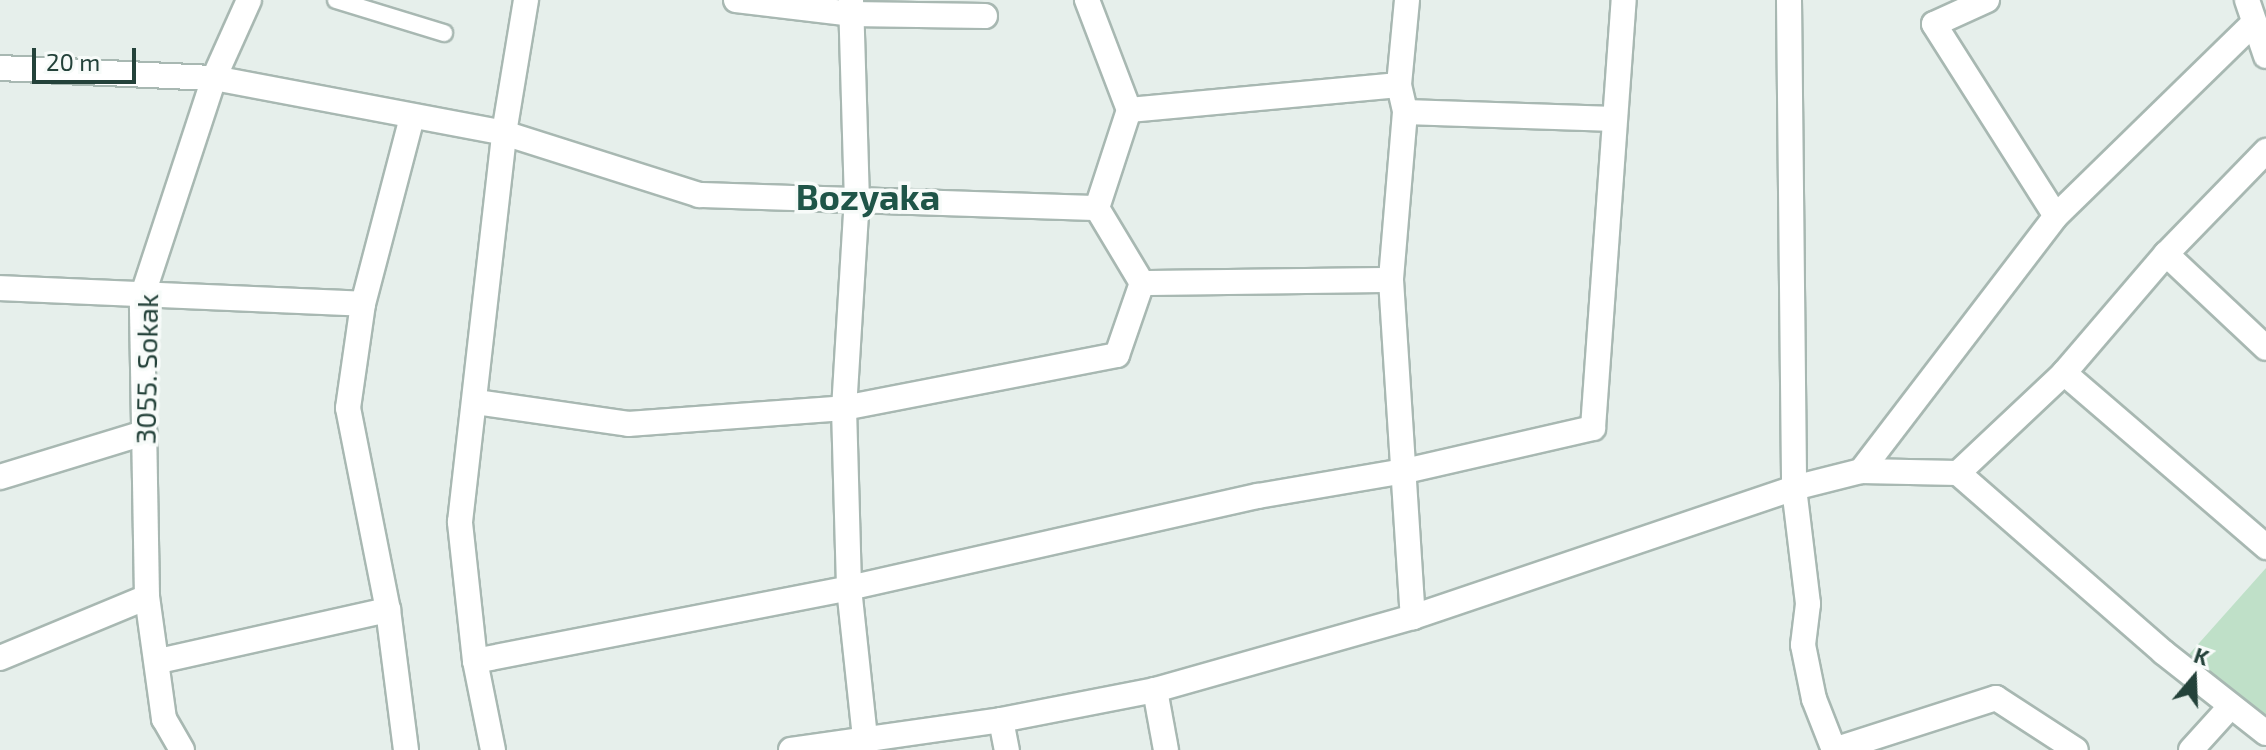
<!DOCTYPE html>
<html>
<head>
<meta charset="utf-8">
<style>
	body { margin:0 }
	#map { position:relative; width:2266px; height:750px; overflow:hidden; background:#e6efeb; font-family:"Exo 2",sans-serif }
	div>[style] { position:absolute }
	.green>* { inset:0; background:#bfe0c8 }
	.roads { filter:drop-shadow(2px 0 #a8b8b2) drop-shadow(-2px 0 #a8b8b2) drop-shadow(0 2px #a8b8b2) drop-shadow(0 -2px #a8b8b2) }
	.lane>* { height:16px; margin:-8px; padding:0 8px; transform-origin:8px; border-radius:8px; background:#fff }
	.street>* { height:24px; margin:-12px; padding:0 12px; transform-origin:12px; border-radius:12px; background:#fff }
	.secondary>* { height:24px; margin:-12px; padding:0 12px; transform-origin:12px; border-radius:12px; background:#fff }
	span { translate:-50% -50%; white-space:nowrap; text-align:center; line-height:1.15; -webkit-text-stroke:7px #f7fbf9; paint-order:stroke }
	.street-label { font-size:28px; color:#24423a }
	.district-label { font-size:36px; color:#1f5548; font-weight:700 }
	.north { position:absolute; left:2154px; top:638px; width:80px; height:80px; -webkit-text-stroke:6px #f7fbf9; paint-order:stroke; rotate:19deg; font-size:22px; font-weight:700; line-height:32px; text-align:center; color:#24423a }
	.north::after { content:''; display:block; margin:auto; width:28px; height:36px; background:#24423a; clip-path:polygon(50% 0,100% 100%,50% 72%,0 100%) }
	.scale { position:absolute; left:32px; top:48px; width:104px; height:36px; box-sizing:border-box; border:4px solid #24423a; border-top:0; padding-left:10px; font-size:24px; line-height:28px; white-space:nowrap; color:#24423a; -webkit-text-stroke:6px #f7fbf9; paint-order:stroke }
</style>
</head>
<body>
<div id="map">
	<div class="green">
		<i style="clip-path:polygon(2266px 568px,2266px 725px,2184px 660px)"></i>
	</div>
	<div class="roads">
		<div class="lane">
			<i style="left:336px;top:0;width:113px;rotate:17deg"></i>
		</div>
		<div class="street">
			<i style="left:736px;top:0;width:116px;rotate:6.9deg"></i>
			<i style="left:851px;top:14px;width:134px;rotate:0.9deg"></i>
			<i style="left:851px;top:0;width:197px;rotate:88.3deg"></i>
			<i style="left:857px;top:197px;width:211px;rotate:93.5deg"></i>
			<i style="left:844px;top:408px;width:180px;rotate:88.4deg"></i>
			<i style="left:849px;top:588px;width:150px;rotate:83.9deg"></i>
			<i style="left:1407px;top:0;width:85px;rotate:95.4deg"></i>
			<i style="left:1399px;top:85px;width:28px;rotate:77deg"></i>
			<i style="left:1405px;top:112px;width:169px;rotate:94.8deg"></i>
			<i style="left:1391px;top:280px;width:338px;rotate:86.3deg"></i>
			<i style="left:1789px;top:0;width:488px;rotate:89.4deg"></i>
			<i style="left:1794px;top:488px;width:117px;rotate:83.1deg"></i>
			<i style="left:1808px;top:604px;width:41px;rotate:97deg"></i>
			<i style="left:1803px;top:645px;width:55px;rotate:78.5deg"></i>
			<i style="left:1814px;top:699px;width:55px;rotate:68.6deg"></i>
			<i style="left:1834px;top:750px;width:170px;rotate:-17.8deg"></i>
			<i style="left:1996px;top:698px;width:95px;rotate:33deg"></i>
			<i style="left:1987px;top:0;width:58px;rotate:155.6deg"></i>
			<i style="left:1934px;top:24px;width:227px;rotate:57.6deg"></i>
			<i style="left:2247px;top:0;width:59px;rotate:71.3deg"></i>
			<i style="left:0;top:68px;width:214px;rotate:2.7deg"></i>
			<i style="left:214px;top:78px;width:295px;rotate:10.7deg"></i>
			<i style="left:504px;top:133px;width:205px;rotate:17.6deg"></i>
			<i style="left:699px;top:195px;width:398px;rotate:1.9deg"></i>
			<i style="left:1129px;top:110px;width:271px;rotate:-5.3deg"></i>
			<i style="left:1405px;top:112px;width:210px;rotate:1.9deg"></i>
			<i style="left:2166px;top:254px;width:137px;rotate:43.2deg"></i>
			<i style="left:1142px;top:283px;width:249px;rotate:-0.7deg"></i>
			<i style="left:0;top:288px;width:363px;rotate:2.5deg"></i>
			<i style="left:2064px;top:373px;width:267px;rotate:40.7deg"></i>
			<i style="left:476px;top:402px;width:154px;rotate:8.2deg"></i>
			<i style="left:628px;top:424px;width:217px;rotate:-4.2deg"></i>
			<i style="left:844px;top:408px;width:278px;rotate:-11deg"></i>
			<i style="left:1117px;top:355px;width:76px;rotate:-70.9deg"></i>
			<i style="left:1142px;top:283px;width:87px;rotate:-121deg"></i>
			<i style="left:1097px;top:208px;width:103px;rotate:-71.9deg"></i>
			<i style="left:1129px;top:110px;width:118px;rotate:-110.9deg"></i>
			<i style="left:1861px;top:471px;width:97px;rotate:1.2deg"></i>
			<i style="left:1958px;top:473px;width:146px;rotate:-43.3deg"></i>
			<i style="left:2064px;top:373px;width:157px;rotate:-49.4deg"></i>
			<i style="left:2166px;top:254px;width:144px;rotate:-45.8deg"></i>
			<i style="left:1958px;top:473px;width:272px;rotate:41.1deg"></i>
			<i style="left:2163px;top:652px;width:131px;rotate:38.2deg"></i>
			<i style="left:0;top:477px;width:151px;rotate:-17deg"></i>
			<i style="left:0;top:658px;width:159px;rotate:-22.5deg"></i>
			<i style="left:159px;top:661px;width:235px;rotate:-12.6deg"></i>
			<i style="left:475px;top:661px;width:381px;rotate:-11deg"></i>
			<i style="left:849px;top:588px;width:419px;rotate:-12.7deg"></i>
			<i style="left:1258px;top:496px;width:149px;rotate:-9.7deg"></i>
			<i style="left:1405px;top:471px;width:193px;rotate:-12.9deg"></i>
			<i style="left:1593px;top:428px;width:429px;rotate:-85.9deg"></i>
			<i style="left:1155px;top:690px;width:61px;rotate:79.6deg"></i>
			<i style="left:1001px;top:720px;width:31px;rotate:79deg"></i>
			<i style="left:406px;top:750px;width:141px;rotate:-97.3deg"></i>
			<i style="left:388px;top:610px;width:206px;rotate:-101.2deg"></i>
			<i style="left:348px;top:408px;width:105px;rotate:-81.8deg"></i>
			<i style="left:363px;top:304px;width:193px;rotate:-75.3deg"></i>
			<i style="left:493px;top:750px;width:91px;rotate:-101.4deg"></i>
			<i style="left:475px;top:661px;width:140px;rotate:-96.2deg"></i>
			<i style="left:460px;top:522px;width:391px;rotate:-83.5deg"></i>
			<i style="left:504px;top:133px;width:135px;rotate:-80.6deg"></i>
			<i style="left:791px;top:750px;width:212px;rotate:-8.1deg"></i>
			<i style="left:1001px;top:720px;width:157px;rotate:-11deg"></i>
			<i style="left:1155px;top:690px;width:268px;rotate:-15.8deg"></i>
			<i style="left:1413px;top:617px;width:402px;rotate:-18.7deg"></i>
			<i style="left:1794px;top:488px;width:69px;rotate:-14.2deg"></i>
			<i style="left:1861px;top:471px;width:321px;rotate:-52.6deg"></i>
			<i style="left:2056px;top:216px;width:277px;rotate:-44.3deg"></i>
			<i style="left:2191px;top:750px;width:58px;rotate:-47.8deg"></i>
		</div>
		<div class="secondary">
			<i style="left:182px;top:750px;width:36px;rotate:-120deg"></i>
			<i style="left:164px;top:719px;width:123px;rotate:-97.9deg"></i>
			<i style="left:147px;top:597px;width:300px;rotate:-91deg"></i>
			<i style="left:142px;top:297px;width:231px;rotate:-71.8deg"></i>
			<i style="left:214px;top:78px;width:85px;rotate:-65.8deg"></i>
		</div>
	</div>
	<div class="street-label">
		<span style="left:146px;top:369px;rotate:-89deg">3055. Sokak</span>
	</div>
	<div class="district-label">
		<span style="left:868px;top:196px">Bozyaka</span>
	</div>
	<div class="north">K</div>
	<div class="scale">20 m</div>
</div>
</body>
</html>
